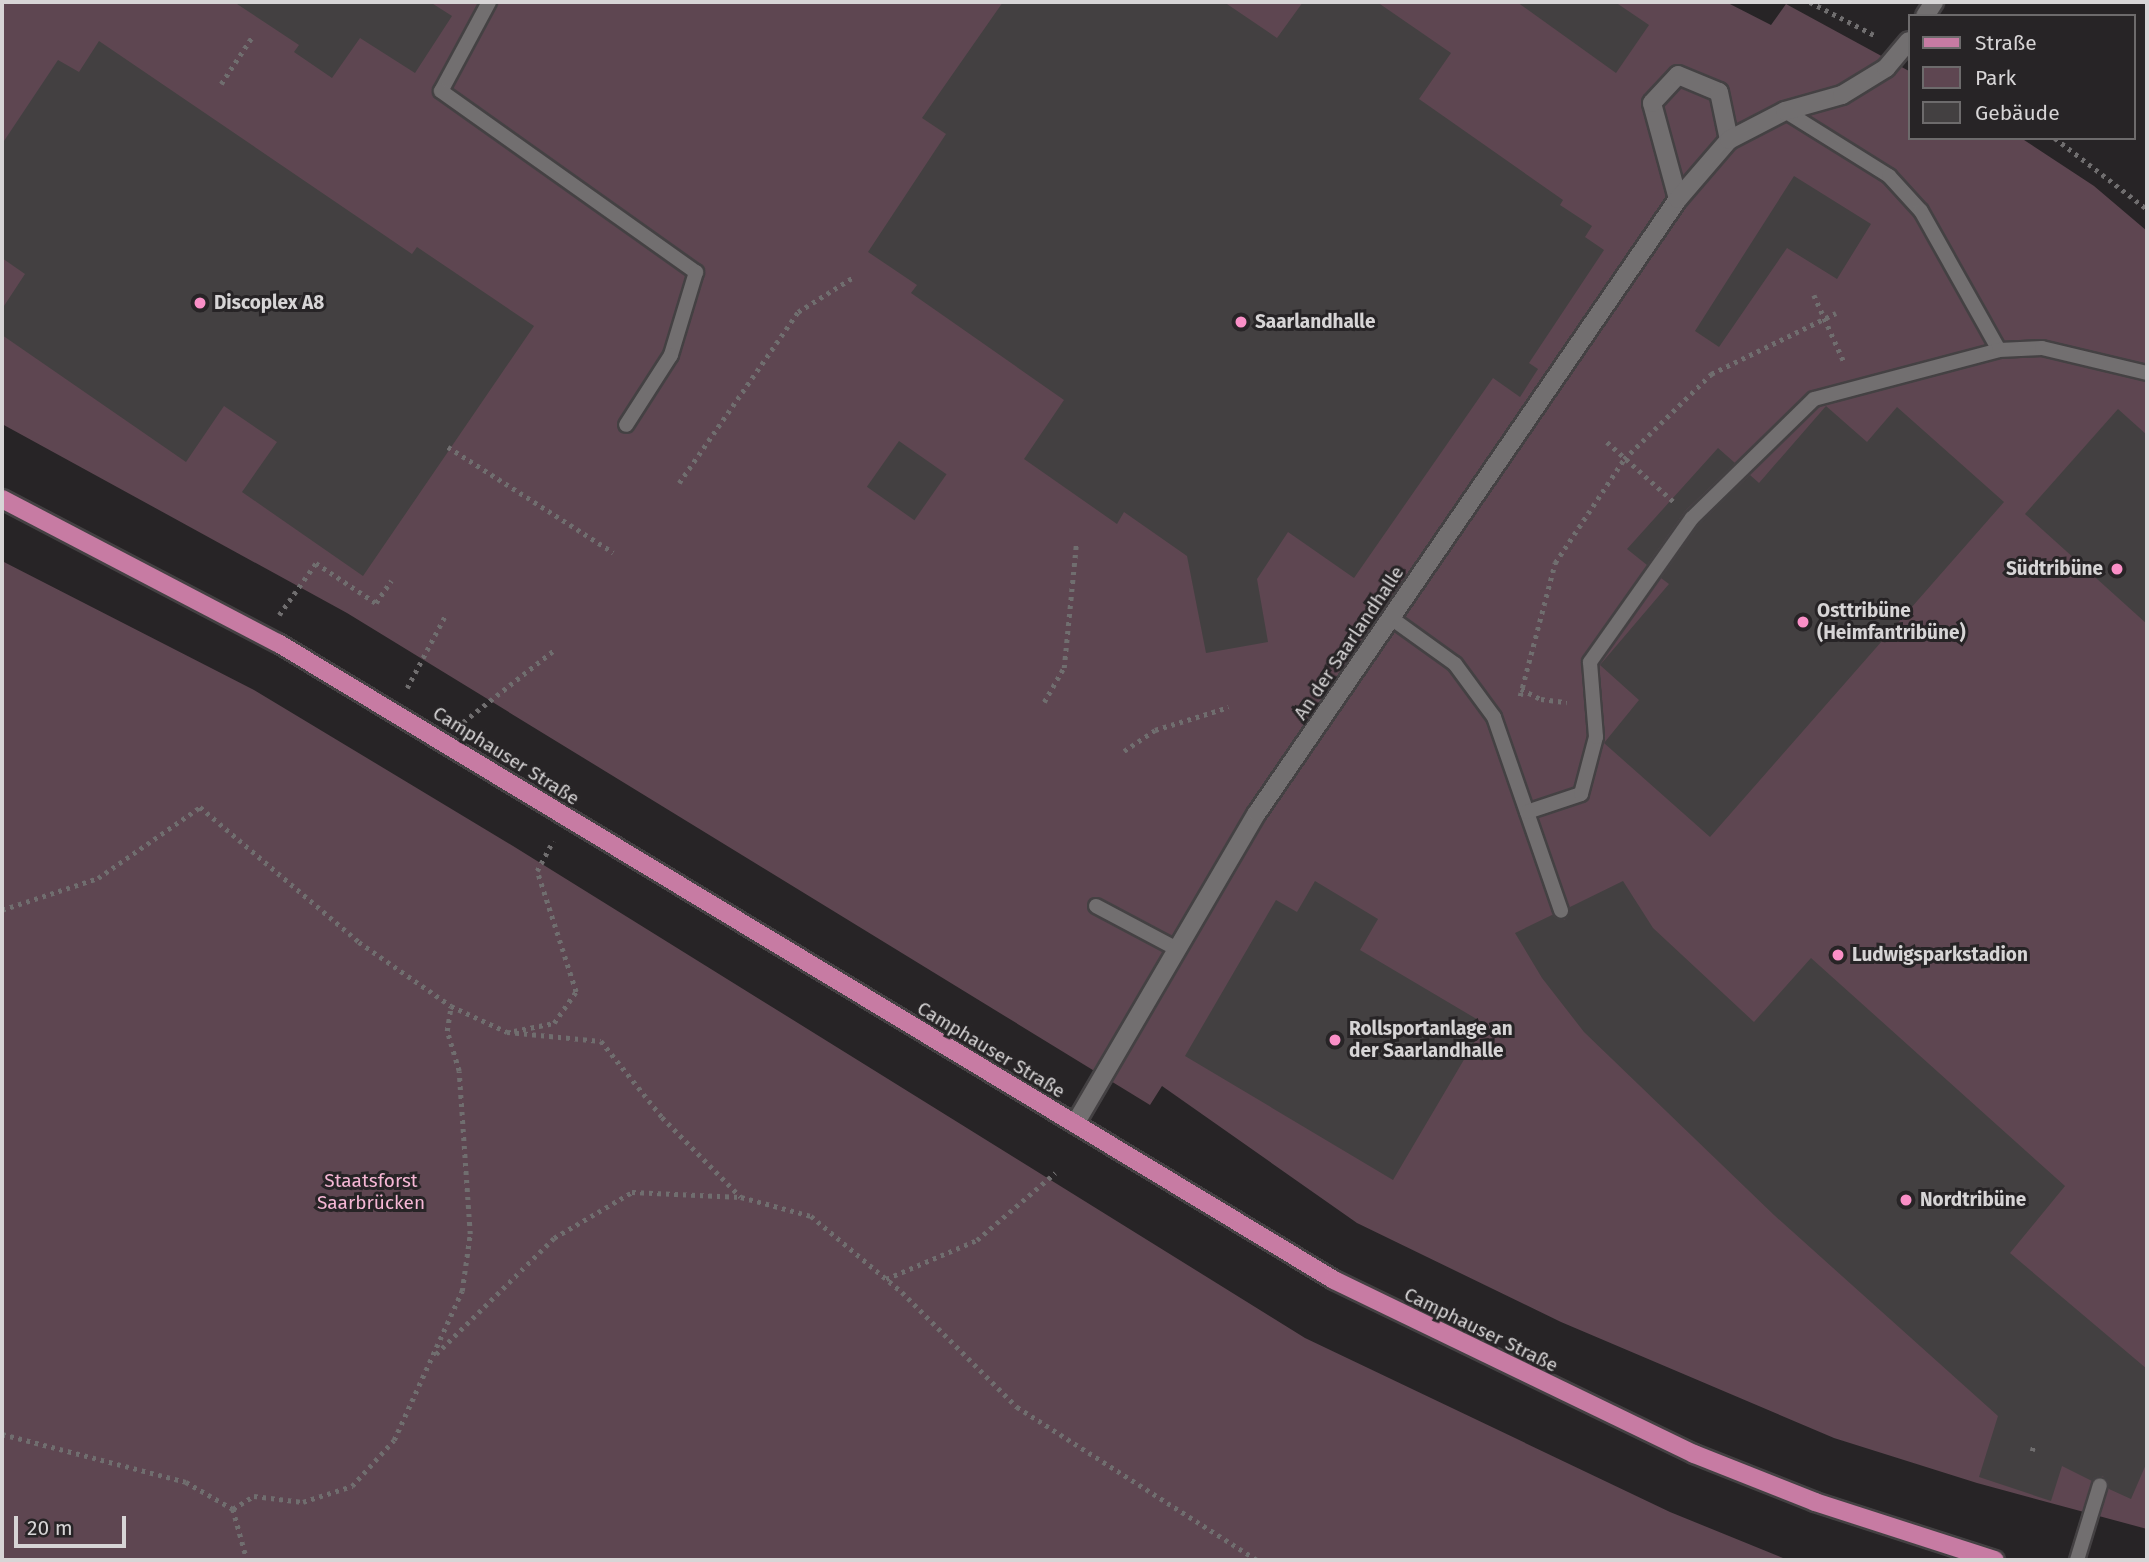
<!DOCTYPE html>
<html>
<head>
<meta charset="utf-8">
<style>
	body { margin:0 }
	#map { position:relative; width:2149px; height:1562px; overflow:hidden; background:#272426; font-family:"Fira Sans",sans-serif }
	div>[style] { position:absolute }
	.green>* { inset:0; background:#5e4651 }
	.building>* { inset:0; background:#434041; transform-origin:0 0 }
	.path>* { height:4.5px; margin-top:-2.25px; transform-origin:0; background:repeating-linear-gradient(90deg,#706e6f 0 3.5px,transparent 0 8.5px) }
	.roads { filter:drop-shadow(2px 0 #444143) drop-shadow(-2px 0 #444143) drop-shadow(0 2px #444143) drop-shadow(0 -2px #444143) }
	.service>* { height:14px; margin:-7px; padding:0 7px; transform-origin:7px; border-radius:7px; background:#726f70 }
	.minor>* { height:18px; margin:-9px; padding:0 9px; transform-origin:9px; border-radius:9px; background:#726f70 }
	.primary>* { height:18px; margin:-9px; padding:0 9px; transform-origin:9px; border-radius:9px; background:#c77ba3 }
	.dots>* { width:19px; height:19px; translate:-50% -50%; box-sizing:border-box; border:4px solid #272426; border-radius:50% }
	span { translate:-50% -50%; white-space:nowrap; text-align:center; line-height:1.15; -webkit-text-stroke:6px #272426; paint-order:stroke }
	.poi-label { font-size:19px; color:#d7d5d6; font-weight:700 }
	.left { translate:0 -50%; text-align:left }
	.right { translate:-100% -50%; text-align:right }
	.street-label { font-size:19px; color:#d7d5d6 }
	.park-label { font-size:19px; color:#f6b7d5 }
	.frame { position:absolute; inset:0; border:4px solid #d7d5d6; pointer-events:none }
	.legend { position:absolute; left:1908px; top:14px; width:228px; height:126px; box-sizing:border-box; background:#272426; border:2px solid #6d6b6c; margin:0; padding:9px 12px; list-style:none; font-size:21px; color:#d7d5d6 }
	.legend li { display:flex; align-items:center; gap:14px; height:35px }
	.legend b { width:35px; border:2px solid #6d6b6c }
	.scale { position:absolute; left:14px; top:1516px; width:112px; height:32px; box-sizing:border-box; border:4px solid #d7d5d6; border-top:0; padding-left:9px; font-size:21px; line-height:24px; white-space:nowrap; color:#d7d5d6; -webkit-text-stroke:5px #272426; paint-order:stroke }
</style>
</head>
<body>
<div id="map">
	<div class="green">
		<i style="clip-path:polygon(2px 2px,1726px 2px,1771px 25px,1786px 4px,1909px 71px,1909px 138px,2021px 138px,2094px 186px,2147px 231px,2147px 1529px,1977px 1483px,1834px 1438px,1561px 1322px,1357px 1223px,1162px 1086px,1150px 1105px,347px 613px,2px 424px)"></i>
		<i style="clip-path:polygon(2px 561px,254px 690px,513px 846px,1305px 1338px,1670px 1512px,1788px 1560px,2px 1560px)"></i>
	</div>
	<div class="building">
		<i style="clip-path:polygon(234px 2px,430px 2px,452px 16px,415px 73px,360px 38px,332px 78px,294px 52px,299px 45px)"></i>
		<i style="clip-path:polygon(1003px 2px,1224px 2px,1277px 38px,1303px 2px,1377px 2px,1451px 53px,1419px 99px,1563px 200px,1560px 205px,1592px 226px,1585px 237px,1604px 250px,1529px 363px,1538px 369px,1520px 397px,1493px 378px,1354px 578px,1288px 532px,1257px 579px,1268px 642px,1206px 653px,1187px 556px,1124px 512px,1117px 524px,1024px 459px,1064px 400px,911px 293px,917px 285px,868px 252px,946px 134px,922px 118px)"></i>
		<i style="clip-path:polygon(1517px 2px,1615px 2px,1649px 25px,1616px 73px)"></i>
		<i style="clip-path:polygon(99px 41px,412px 254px,417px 247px,534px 326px,363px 576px,242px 492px,277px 442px,224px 406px,186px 462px,2px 335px,2px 309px,25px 274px,2px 258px,2px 144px,58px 60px,79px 72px)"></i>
		<i style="clip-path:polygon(1794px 176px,1871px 224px,1837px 279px,1787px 248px,1719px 347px,1695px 331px)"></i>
		<i style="clip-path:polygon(1826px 406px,1867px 442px,1897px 407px,2004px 502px,1710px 837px,1604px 743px,1639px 700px,1600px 665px,1669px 584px,1661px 578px,1699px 524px,1750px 475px,1759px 483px)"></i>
		<i style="clip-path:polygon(2118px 409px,2147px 435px,2147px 624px,2025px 514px)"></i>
		<i style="left:899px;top:441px;width:58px;height:56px;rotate:35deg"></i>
		<i style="clip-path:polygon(1718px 448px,1735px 463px,1685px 511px,1647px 565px,1627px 549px)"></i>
		<i style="clip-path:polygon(1315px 881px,1378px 919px,1360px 950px,1485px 1024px,1393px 1180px,1185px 1056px,1276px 900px,1297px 912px)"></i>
		<i style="clip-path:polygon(1623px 881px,1653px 928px,1754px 1022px,1811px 958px,2065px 1186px,2010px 1253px,2147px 1369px,2147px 1462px,2131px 1499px,2109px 1489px,2103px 1476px,2092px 1481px,2062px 1466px,2051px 1501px,1979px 1477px,1998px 1416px,1774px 1215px,1584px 1032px,1542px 978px,1515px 933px,1552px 915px,1565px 920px,1570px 907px)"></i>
	</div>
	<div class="path">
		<i style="left:1810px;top:2px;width:76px;rotate:27.2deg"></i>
		<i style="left:221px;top:84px;width:56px;rotate:-56.6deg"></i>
		<i style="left:2055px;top:138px;width:116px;rotate:37.7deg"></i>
		<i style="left:1814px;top:295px;width:76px;rotate:65.8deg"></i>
		<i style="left:1607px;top:442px;width:89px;rotate:41.8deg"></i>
		<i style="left:448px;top:447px;width:196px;rotate:32.5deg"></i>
		<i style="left:679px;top:483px;width:208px;rotate:-55.2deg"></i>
		<i style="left:798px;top:312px;width:64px;rotate:-32.2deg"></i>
		<i style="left:279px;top:615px;width:64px;rotate:-54.6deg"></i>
		<i style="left:316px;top:563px;width:72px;rotate:33.7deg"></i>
		<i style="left:376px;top:603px;width:27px;rotate:-56deg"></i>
		<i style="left:407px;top:688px;width:84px;rotate:-62.2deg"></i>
		<i style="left:1521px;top:689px;width:22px;rotate:27deg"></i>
		<i style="left:1541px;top:699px;width:26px;rotate:7deg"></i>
		<i style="left:1520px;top:696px;width:138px;rotate:-75.3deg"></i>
		<i style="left:1555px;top:563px;width:125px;rotate:-56.4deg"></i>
		<i style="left:1624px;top:459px;width:122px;rotate:-44.3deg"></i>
		<i style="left:1711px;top:374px;width:139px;rotate:-26deg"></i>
		<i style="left:1044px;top:702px;width:39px;rotate:-60deg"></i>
		<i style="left:1064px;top:668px;width:123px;rotate:-84.4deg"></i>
		<i style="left:463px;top:722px;width:115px;rotate:-38.3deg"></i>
		<i style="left:1124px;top:751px;width:37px;rotate:-34deg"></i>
		<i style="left:1155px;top:730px;width:77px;rotate:-17.3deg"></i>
		<i style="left:2px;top:910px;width:101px;rotate:-18.4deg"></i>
		<i style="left:98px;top:878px;width:124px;rotate:-34.8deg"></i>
		<i style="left:200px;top:807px;width:209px;rotate:40.3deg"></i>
		<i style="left:359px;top:942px;width:112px;rotate:34.8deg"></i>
		<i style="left:451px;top:1006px;width:62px;rotate:24.9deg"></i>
		<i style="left:507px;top:1032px;width:94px;rotate:5.5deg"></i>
		<i style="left:601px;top:1041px;width:97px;rotate:51.2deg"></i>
		<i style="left:662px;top:1117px;width:112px;rotate:45.4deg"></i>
		<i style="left:741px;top:1197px;width:73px;rotate:15.2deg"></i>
		<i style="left:811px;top:1216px;width:119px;rotate:39.9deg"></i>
		<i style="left:902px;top:1292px;width:163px;rotate:45deg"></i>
		<i style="left:1017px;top:1407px;width:285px;rotate:32.5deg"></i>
		<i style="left:514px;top:1031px;width:41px;rotate:-11.3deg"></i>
		<i style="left:554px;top:1023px;width:38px;rotate:-55deg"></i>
		<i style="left:576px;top:992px;width:127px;rotate:-107.9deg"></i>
		<i style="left:537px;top:871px;width:34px;rotate:-62deg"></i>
		<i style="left:886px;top:1279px;width:99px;rotate:-23.2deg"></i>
		<i style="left:977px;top:1240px;width:103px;rotate:-40.7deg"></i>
		<i style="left:436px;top:1354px;width:165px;rotate:-44.5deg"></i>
		<i style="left:554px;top:1238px;width:91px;rotate:-30.5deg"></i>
		<i style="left:632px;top:1192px;width:109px;rotate:2.6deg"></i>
		<i style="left:2px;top:1434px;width:190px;rotate:14.6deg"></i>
		<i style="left:186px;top:1482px;width:54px;rotate:29.9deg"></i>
		<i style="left:233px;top:1509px;width:53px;rotate:74.6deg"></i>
		<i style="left:2032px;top:1451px;width:7px;rotate:-74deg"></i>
		<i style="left:233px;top:1509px;width:25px;rotate:-32deg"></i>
		<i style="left:254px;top:1496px;width:49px;rotate:7deg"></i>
		<i style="left:303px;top:1502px;width:52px;rotate:-18.1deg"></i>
		<i style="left:352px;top:1486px;width:62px;rotate:-47.6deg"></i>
		<i style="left:394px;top:1440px;width:164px;rotate:-65.5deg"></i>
		<i style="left:462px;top:1291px;width:58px;rotate:-82deg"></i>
		<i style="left:470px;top:1234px;width:163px;rotate:-93.9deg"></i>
		<i style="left:459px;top:1071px;width:42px;rotate:-106.7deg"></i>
		<i style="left:447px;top:1031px;width:25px;rotate:-81deg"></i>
	</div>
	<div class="roads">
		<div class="service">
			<i style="left:489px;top:2px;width:101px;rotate:118.3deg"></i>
			<i style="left:441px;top:91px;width:313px;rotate:35.4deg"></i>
			<i style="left:696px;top:272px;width:87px;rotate:106.8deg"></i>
			<i style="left:671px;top:355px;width:83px;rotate:122.7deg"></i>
			<i style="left:1785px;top:111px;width:123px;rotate:32deg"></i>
			<i style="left:1889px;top:176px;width:47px;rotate:47.6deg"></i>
			<i style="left:1921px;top:211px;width:159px;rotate:60.7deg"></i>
			<i style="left:1391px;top:618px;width:79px;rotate:35.7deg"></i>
			<i style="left:1455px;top:664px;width:66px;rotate:53.7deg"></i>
			<i style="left:1494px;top:717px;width:205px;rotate:70.9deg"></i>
			<i style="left:1527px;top:812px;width:57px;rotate:-18.4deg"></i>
			<i style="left:1581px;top:794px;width:59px;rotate:-75.3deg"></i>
			<i style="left:1596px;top:737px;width:75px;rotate:-94.6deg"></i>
			<i style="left:1590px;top:662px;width:176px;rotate:-54.7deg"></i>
			<i style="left:1692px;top:518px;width:170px;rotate:-44.3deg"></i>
			<i style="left:1814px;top:399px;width:191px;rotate:-14.8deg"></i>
			<i style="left:1999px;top:350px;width:43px;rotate:-2.7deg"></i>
			<i style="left:2042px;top:348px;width:108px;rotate:13.4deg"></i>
			<i style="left:1096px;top:906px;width:89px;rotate:28deg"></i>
			<i style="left:2077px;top:1560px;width:78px;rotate:-73deg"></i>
		</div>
		<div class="minor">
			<i style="left:1925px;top:16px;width:17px;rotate:-57deg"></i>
			<i style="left:1678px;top:199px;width:99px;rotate:-105.2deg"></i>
			<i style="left:1652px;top:103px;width:38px;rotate:-47deg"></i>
			<i style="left:1678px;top:75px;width:44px;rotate:22.5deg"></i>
			<i style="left:1719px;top:92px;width:49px;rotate:78.2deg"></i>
			<i style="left:1075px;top:1124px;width:360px;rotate:-59.7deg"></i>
			<i style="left:1257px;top:813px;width:744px;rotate:-55.56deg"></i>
			<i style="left:1678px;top:199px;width:78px;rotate:-49.2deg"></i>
			<i style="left:1729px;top:140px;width:63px;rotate:-27.4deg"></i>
			<i style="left:1785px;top:111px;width:59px;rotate:-15.7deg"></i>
			<i style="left:1842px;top:95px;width:52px;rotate:-31.5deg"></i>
			<i style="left:1886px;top:68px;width:35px;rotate:-50deg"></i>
		</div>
		<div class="primary">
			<i style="left:2px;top:499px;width:311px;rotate:27.6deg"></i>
			<i style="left:278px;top:643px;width:1233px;rotate:31.1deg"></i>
			<i style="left:1334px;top:1280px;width:400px;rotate:25.8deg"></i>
			<i style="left:1694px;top:1454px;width:130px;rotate:21.6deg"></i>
			<i style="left:1815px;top:1502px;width:189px;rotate:17.9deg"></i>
		</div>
	</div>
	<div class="dots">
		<i style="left:200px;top:303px;background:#fa8fc7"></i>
		<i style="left:1241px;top:322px;background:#fa8fc7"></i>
		<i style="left:2117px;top:569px;background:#fa8fc7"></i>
		<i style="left:1803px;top:622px;background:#fa8fc7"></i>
		<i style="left:1838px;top:955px;background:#fa8fc7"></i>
		<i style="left:1335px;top:1040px;background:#fa8fc7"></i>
		<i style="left:1906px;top:1200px;background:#fa8fc7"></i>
	</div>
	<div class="poi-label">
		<span class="left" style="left:214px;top:303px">Discoplex A8</span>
		<span class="left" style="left:1255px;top:322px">Saarlandhalle</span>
		<span class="right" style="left:2103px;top:569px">Südtribüne</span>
		<span class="left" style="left:1817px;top:622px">Osttribüne<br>(Heimfantribüne)</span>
		<span class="left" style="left:1852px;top:955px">Ludwigsparkstadion</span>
		<span class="left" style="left:1349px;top:1040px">Rollsportanlage an<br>der Saarlandhalle</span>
		<span class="left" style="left:1920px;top:1200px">Nordtribüne</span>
	</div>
	<div class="street-label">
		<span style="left:1349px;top:643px;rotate:-56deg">An der Saarlandhalle</span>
		<span style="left:506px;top:756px;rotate:32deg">Camphauser Straße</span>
		<span style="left:991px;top:1050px;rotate:31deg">Camphauser Straße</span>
		<span style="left:1481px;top:1330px;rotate:26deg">Camphauser Straße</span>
	</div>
	<div class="park-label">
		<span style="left:371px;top:1192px">Staatsforst<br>Saarbrücken</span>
	</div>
	<div class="frame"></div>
	<ul class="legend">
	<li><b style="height:9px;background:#c77ba3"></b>Straße</li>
	<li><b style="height:19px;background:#5e4651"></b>Park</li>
	<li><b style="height:19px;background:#434041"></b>Gebäude</li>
	</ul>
	<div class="scale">20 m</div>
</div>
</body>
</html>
